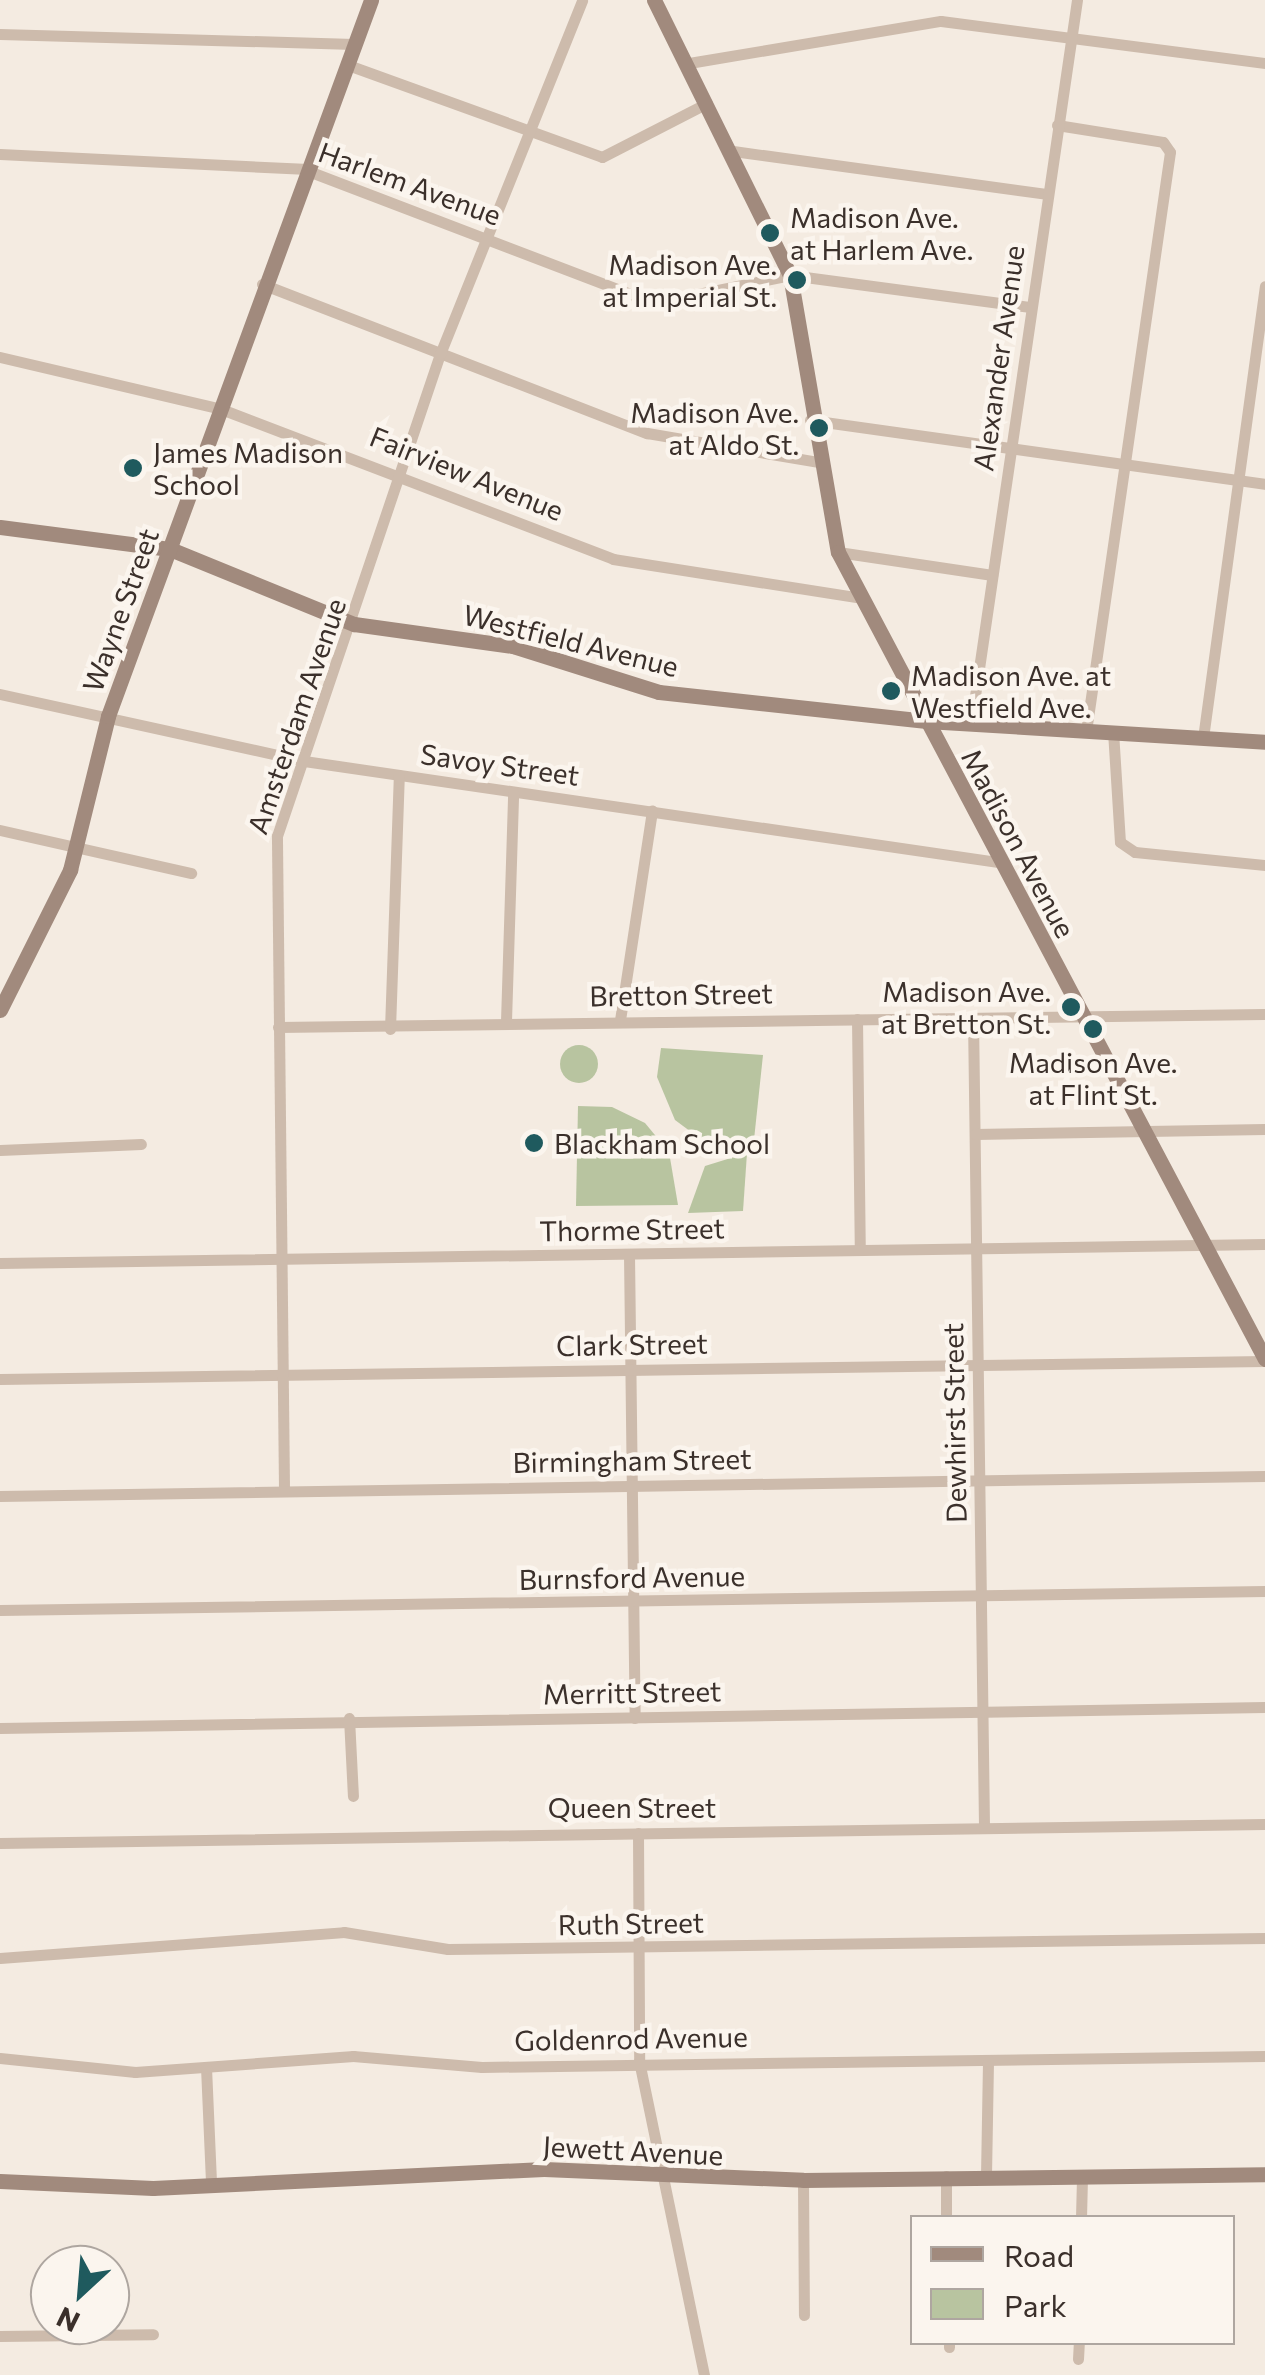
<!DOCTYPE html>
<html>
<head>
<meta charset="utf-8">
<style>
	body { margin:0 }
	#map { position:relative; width:1265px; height:2375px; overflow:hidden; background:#f4ebe1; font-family:Commissioner,sans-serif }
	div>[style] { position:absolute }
	.green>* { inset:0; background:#b8c4a0 }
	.round { border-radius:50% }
	.street>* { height:11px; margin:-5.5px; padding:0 5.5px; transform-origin:5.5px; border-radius:5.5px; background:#cdbbac }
	.secondary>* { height:15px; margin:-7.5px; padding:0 7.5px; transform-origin:7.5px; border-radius:7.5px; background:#a18a7d }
	.dots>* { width:28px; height:28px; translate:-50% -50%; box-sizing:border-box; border:5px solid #fbf5ee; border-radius:50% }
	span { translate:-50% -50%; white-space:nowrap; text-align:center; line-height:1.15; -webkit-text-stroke:9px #fbf5ee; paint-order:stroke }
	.street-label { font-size:28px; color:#3b302b }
	.poi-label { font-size:28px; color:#3b302b }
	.left { translate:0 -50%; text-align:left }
	.right { translate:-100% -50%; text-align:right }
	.legend { position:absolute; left:910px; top:2215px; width:325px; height:130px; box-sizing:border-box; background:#fbf5ee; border:2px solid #aea6a0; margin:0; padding:12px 18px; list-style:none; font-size:30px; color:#3b302b }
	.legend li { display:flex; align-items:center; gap:20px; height:50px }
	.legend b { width:50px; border:2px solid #aea6a0 }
	.north { position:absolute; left:30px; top:2245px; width:100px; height:100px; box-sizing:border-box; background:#fbf5ee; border:2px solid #aea6a0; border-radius:50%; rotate:206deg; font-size:28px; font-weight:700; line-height:40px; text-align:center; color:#3b302b }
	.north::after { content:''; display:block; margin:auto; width:35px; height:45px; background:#1f5a5e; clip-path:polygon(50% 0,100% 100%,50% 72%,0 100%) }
</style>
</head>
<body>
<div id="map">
	<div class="green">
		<i class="round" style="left:560px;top:1045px;width:38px;height:38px"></i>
		<i style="clip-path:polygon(661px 1048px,763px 1055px,753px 1149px,706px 1143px,675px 1120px,657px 1077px)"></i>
		<i style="clip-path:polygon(578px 1106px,612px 1107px,645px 1123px,669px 1152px,678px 1205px,576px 1206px)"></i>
		<i style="clip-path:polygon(747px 1153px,743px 1211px,688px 1213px,705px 1166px)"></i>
	</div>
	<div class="street">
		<i style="left:0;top:34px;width:354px;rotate:1.6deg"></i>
		<i style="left:689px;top:63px;width:255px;rotate:-9.5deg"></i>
		<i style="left:941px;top:21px;width:327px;rotate:7.4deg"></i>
		<i style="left:348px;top:65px;width:270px;rotate:19.9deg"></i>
		<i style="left:602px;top:157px;width:118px;rotate:-27.2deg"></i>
		<i style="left:1057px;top:125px;width:107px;rotate:9.1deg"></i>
		<i style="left:1163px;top:142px;width:12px;rotate:55deg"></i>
		<i style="left:1170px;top:152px;width:585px;rotate:98.25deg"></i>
		<i style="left:733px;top:151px;width:316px;rotate:7.8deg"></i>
		<i style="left:0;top:154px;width:303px;rotate:2.8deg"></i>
		<i style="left:303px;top:169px;width:376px;rotate:20.9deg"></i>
		<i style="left:654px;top:303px;width:139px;rotate:-11.6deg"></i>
		<i style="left:790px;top:275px;width:243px;rotate:7.6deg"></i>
		<i style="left:262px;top:284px;width:413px;rotate:21.2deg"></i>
		<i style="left:647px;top:433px;width:173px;rotate:9.6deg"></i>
		<i style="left:0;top:357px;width:227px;rotate:13.2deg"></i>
		<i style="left:221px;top:409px;width:420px;rotate:20.9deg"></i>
		<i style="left:613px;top:559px;width:251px;rotate:8.9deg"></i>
		<i style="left:810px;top:420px;width:459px;rotate:8deg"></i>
		<i style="left:838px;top:552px;width:156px;rotate:8.5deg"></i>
		<i style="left:0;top:694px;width:311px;rotate:12.4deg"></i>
		<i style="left:304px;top:761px;width:700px;rotate:8.29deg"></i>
		<i style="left:971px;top:723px;width:731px;rotate:-81.66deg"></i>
		<i style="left:1113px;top:731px;width:111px;rotate:86.4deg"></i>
		<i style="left:1120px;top:842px;width:18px;rotate:34deg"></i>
		<i style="left:1135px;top:852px;width:131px;rotate:5.7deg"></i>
		<i style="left:1203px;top:738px;width:456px;rotate:-82.2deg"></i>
		<i style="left:0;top:830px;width:196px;rotate:12.7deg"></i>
		<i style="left:973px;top:1018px;width:810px;rotate:89.22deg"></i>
		<i style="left:857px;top:1019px;width:231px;rotate:89.3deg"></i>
		<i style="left:620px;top:1020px;width:212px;rotate:-81.3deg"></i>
		<i style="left:506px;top:1021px;width:229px;rotate:-88.2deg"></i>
		<i style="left:278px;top:1027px;width:987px;rotate:-0.75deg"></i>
		<i style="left:390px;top:1029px;width:254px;rotate:-88deg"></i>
		<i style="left:975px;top:1134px;width:290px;rotate:-1deg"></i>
		<i style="left:0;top:1150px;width:141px;rotate:-2.4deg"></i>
		<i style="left:629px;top:1254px;width:464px;rotate:89.3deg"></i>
		<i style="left:0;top:1263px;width:1265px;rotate:-0.86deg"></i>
		<i style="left:0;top:1379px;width:1265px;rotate:-0.82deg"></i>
		<i style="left:284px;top:1488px;width:652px;rotate:-90.62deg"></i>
		<i style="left:277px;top:836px;width:509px;rotate:-71.32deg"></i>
		<i style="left:440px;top:354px;width:381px;rotate:-68.1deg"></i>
		<i style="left:0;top:1496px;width:1265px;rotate:-0.91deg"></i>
		<i style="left:0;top:1610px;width:1265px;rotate:-0.86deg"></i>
		<i style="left:349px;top:1718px;width:78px;rotate:87.1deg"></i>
		<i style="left:0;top:1728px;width:1265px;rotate:-0.95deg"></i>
		<i style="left:638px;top:1833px;width:228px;rotate:89.7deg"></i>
		<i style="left:639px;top:2061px;width:321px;rotate:78.3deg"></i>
		<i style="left:0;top:1843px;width:1265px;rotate:-0.86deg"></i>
		<i style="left:0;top:1958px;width:345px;rotate:-4.3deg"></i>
		<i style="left:344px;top:1932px;width:105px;rotate:9.3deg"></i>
		<i style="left:448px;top:1949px;width:817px;rotate:-0.77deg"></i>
		<i style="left:0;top:2058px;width:136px;rotate:5.9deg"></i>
		<i style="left:135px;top:2072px;width:219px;rotate:-4.2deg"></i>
		<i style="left:353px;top:2056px;width:129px;rotate:4.9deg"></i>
		<i style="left:482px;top:2067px;width:783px;rotate:-0.8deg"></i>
		<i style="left:206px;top:2067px;width:114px;rotate:87.5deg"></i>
		<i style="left:946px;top:2176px;width:42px;rotate:90deg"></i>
		<i style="left:986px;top:2176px;width:116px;rotate:-89deg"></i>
		<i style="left:803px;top:2180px;width:135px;rotate:89.6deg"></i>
		<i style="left:1081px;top:2218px;width:42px;rotate:-88.6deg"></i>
		<i style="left:0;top:2336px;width:153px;rotate:-0.7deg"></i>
		<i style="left:949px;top:2342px;width:5px;rotate:90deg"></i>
		<i style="left:1078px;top:2359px;width:17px;rotate:-87deg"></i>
	</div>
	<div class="secondary">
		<i style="left:654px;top:0;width:307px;rotate:63.7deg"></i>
		<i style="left:790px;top:275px;width:281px;rotate:80.2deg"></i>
		<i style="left:838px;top:552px;width:913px;rotate:62.12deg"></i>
		<i style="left:0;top:527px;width:171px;rotate:7.4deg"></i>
		<i style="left:170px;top:549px;width:199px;rotate:22.2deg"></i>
		<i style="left:354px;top:624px;width:161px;rotate:7.9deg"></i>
		<i style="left:513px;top:646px;width:153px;rotate:17.5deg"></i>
		<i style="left:659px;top:692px;width:269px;rotate:6.2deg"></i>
		<i style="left:926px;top:721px;width:340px;rotate:3.5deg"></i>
		<i style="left:0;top:1010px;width:157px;rotate:-63.4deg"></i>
		<i style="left:70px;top:870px;width:159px;rotate:-76.1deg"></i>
		<i style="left:108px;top:716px;width:763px;rotate:-69.83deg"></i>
		<i style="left:0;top:2181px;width:153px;rotate:2.6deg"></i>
		<i style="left:153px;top:2188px;width:391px;rotate:-2.8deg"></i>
		<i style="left:544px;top:2169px;width:259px;rotate:2.4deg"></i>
		<i style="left:803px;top:2180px;width:462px;rotate:-0.7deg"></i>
	</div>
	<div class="dots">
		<i style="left:770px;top:233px;background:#1f5a5e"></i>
		<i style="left:797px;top:280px;background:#1f5a5e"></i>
		<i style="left:819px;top:428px;background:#1f5a5e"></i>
		<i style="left:133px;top:468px;background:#1f5a5e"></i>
		<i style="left:891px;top:691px;background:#1f5a5e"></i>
		<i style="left:1071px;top:1007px;background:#1f5a5e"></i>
		<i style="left:1093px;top:1029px;background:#1f5a5e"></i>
		<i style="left:534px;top:1143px;background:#1f5a5e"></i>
	</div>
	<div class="street-label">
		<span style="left:410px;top:183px;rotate:20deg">Harlem Avenue</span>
		<span style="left:998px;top:358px;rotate:-82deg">Alexander Avenue</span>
		<span style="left:467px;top:473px;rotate:22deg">Fairview Avenue</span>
		<span style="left:120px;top:610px;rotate:-70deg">Wayne Street</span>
		<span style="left:571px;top:640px;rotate:14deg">Westfield Avenue</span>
		<span style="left:296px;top:716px;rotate:-71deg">Amsterdam Avenue</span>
		<span style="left:500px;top:764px;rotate:8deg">Savoy Street</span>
		<span style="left:1019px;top:843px;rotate:62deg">Madison Avenue</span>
		<span style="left:681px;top:994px;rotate:-1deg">Bretton Street</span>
		<span style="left:632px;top:1229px;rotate:-1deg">Thorme Street</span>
		<span style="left:632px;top:1344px;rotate:-1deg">Clark Street</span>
		<span style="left:954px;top:1423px;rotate:-91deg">Dewhirst Street</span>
		<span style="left:632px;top:1460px;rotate:-1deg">Birmingham Street</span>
		<span style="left:632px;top:1577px;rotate:-1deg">Burnsford Avenue</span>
		<span style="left:632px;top:1692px;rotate:-1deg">Merritt Street</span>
		<span style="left:632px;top:1807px">Queen Street</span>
		<span style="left:631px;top:1923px;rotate:-1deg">Ruth Street</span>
		<span style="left:631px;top:2038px;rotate:-1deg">Goldenrod Avenue</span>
		<span style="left:633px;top:2150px;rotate:3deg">Jewett Avenue</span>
	</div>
	<div class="poi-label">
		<span class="left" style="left:790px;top:233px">Madison Ave.<br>at Harlem Ave.</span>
		<span class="right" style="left:777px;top:280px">Madison Ave.<br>at Imperial St.</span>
		<span class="right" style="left:799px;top:428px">Madison Ave.<br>at Aldo St.</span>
		<span class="left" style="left:153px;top:468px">James Madison<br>School</span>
		<span class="left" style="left:911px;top:691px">Madison Ave. at<br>Westfield Ave.</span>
		<span class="right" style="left:1051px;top:1007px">Madison Ave.<br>at Bretton St.</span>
		<span style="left:1093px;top:1078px">Madison Ave.<br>at Flint St.</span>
		<span class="left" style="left:554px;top:1143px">Blackham School</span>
	</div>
	<ul class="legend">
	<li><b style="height:12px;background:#a18a7d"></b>Road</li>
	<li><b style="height:28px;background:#b8c4a0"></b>Park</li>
	</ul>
	<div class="north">N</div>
</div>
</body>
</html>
